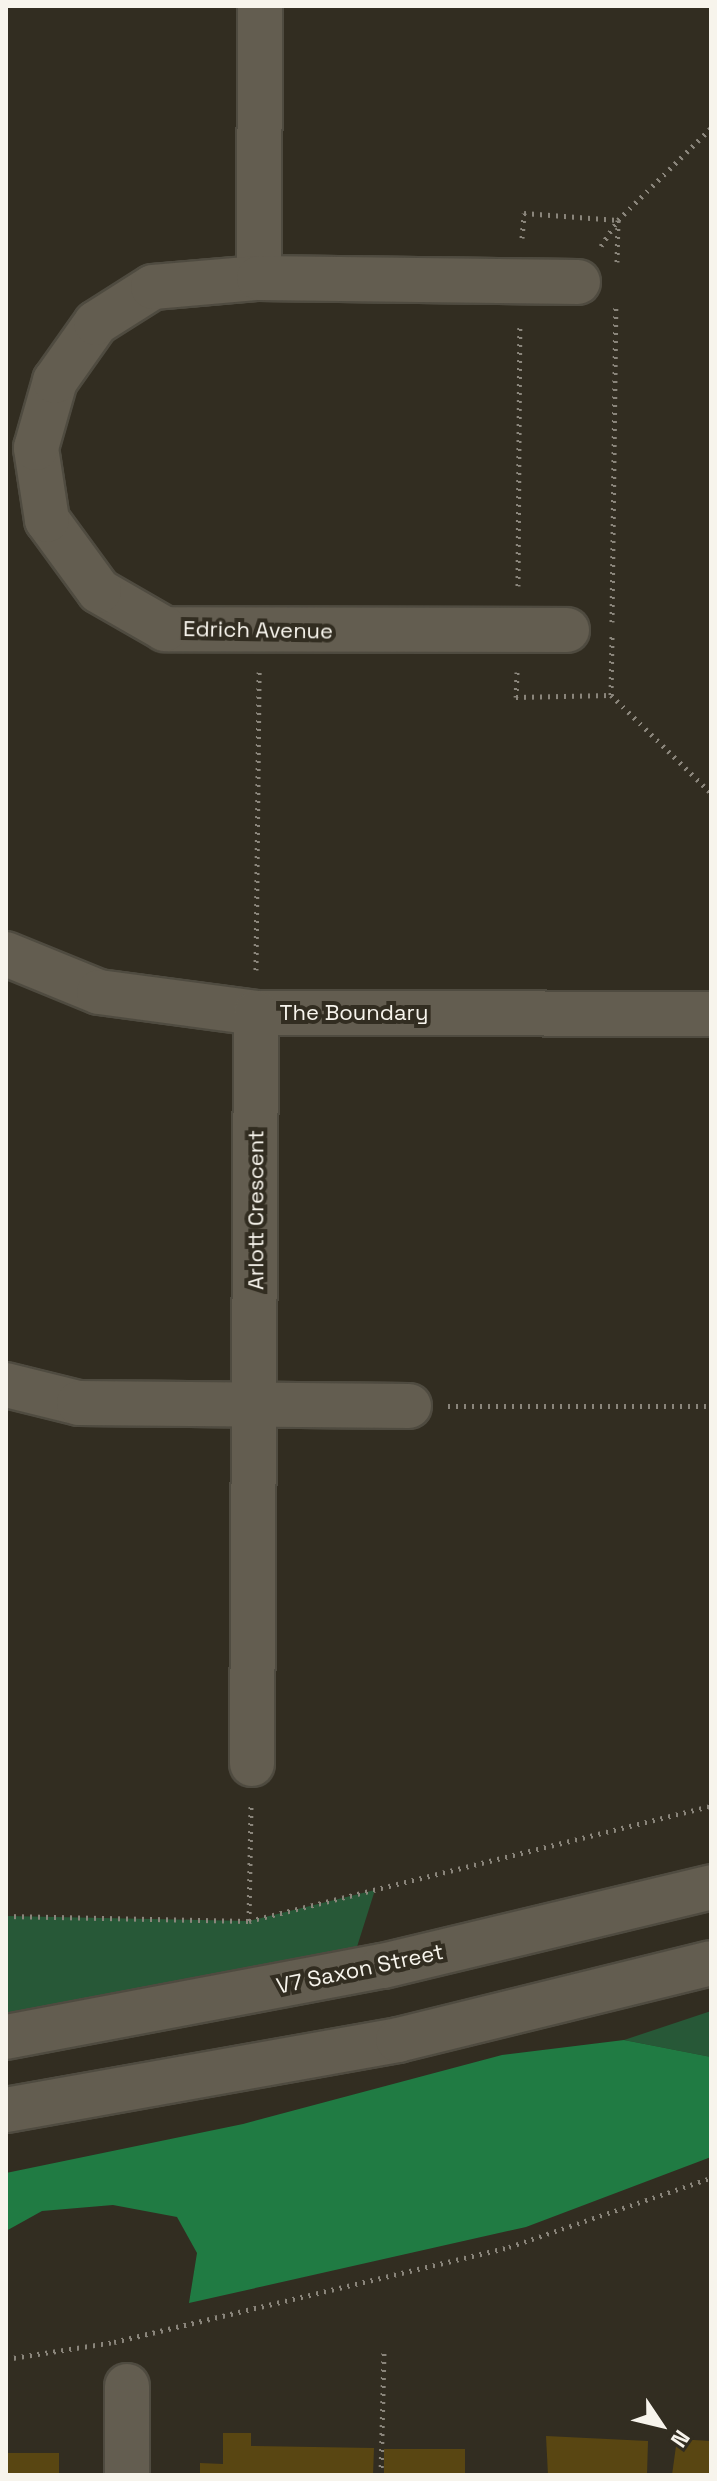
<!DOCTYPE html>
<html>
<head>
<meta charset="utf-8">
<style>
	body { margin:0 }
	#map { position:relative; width:717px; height:2481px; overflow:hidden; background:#322d21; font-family:"Space Grotesk",sans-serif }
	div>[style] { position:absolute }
	.green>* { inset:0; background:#275837 }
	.forest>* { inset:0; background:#207b43 }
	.building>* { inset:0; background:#594612; transform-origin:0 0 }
	.path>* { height:5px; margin-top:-2.5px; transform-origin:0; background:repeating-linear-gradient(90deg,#8a857b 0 2px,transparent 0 8px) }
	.roads { filter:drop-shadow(2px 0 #4f4b40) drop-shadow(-2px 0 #4f4b40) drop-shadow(0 2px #4f4b40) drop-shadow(0 -2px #4f4b40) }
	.minor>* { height:44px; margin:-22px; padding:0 22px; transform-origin:22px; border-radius:22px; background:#635d50 }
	span { translate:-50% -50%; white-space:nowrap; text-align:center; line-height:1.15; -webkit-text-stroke:8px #322d21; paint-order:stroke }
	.street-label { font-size:22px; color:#f7f4ec }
	.frame { position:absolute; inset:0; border:8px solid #f7f4ec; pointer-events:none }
	.north { position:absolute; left:621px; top:2385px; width:80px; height:80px; -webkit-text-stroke:6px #322d21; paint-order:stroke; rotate:125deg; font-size:22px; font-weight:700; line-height:32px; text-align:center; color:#f7f4ec }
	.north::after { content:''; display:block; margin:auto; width:28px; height:36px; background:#f7f4ec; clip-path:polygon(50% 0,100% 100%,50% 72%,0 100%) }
</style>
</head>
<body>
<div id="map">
	<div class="green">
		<i style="clip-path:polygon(375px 1890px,349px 1972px,6px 2036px,6px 1916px,249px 1921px)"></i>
		<i style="clip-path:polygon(711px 2011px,711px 2057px,624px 2040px)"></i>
	</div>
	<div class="forest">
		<i style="clip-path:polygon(624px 2040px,711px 2057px,711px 2157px,526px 2227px,189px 2303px,197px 2253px,177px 2217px,113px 2205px,42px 2211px,6px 2231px,6px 2173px,243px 2124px,502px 2055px)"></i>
	</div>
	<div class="building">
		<i style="clip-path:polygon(223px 2433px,251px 2433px,251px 2446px,374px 2448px,373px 2475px,200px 2475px,200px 2463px,223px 2464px)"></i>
		<i style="clip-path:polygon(546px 2436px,648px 2441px,647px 2475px,548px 2475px)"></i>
		<i style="clip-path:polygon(677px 2439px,711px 2441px,711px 2475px,672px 2475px)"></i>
		<i style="left:384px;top:2449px;width:81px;height:26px"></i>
		<i style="left:6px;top:2453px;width:53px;height:22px"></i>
	</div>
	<div class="path">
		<i style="left:522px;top:238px;width:25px;rotate:-85deg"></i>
		<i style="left:524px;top:213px;width:94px;rotate:4.3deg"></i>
		<i style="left:618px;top:220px;width:131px;rotate:-44.7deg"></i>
		<i style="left:601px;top:246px;width:30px;rotate:-57deg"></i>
		<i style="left:617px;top:262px;width:42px;rotate:-88.6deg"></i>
		<i style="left:518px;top:586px;width:262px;rotate:-89.6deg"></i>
		<i style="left:612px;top:622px;width:318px;rotate:-89.3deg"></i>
		<i style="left:517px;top:672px;width:25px;rotate:92deg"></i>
		<i style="left:516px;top:697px;width:95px;rotate:-1.2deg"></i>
		<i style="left:611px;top:695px;width:140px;rotate:44.4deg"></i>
		<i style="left:611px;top:695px;width:59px;rotate:-89deg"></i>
		<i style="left:256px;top:970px;width:298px;rotate:-89.4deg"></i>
		<i style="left:448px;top:1406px;width:263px"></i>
		<i style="left:6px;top:1916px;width:243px;rotate:1.2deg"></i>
		<i style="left:249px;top:1921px;width:476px;rotate:-14deg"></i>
		<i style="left:249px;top:1921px;width:117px;rotate:-89deg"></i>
		<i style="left:6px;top:2359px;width:109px;rotate:-8.9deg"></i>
		<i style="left:114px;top:2342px;width:406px;rotate:-13.5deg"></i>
		<i style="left:509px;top:2247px;width:213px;rotate:-18.9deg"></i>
		<i style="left:381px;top:2475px;width:123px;rotate:-88.6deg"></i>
	</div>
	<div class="roads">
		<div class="minor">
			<i style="left:259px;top:278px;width:272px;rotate:-89.8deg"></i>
			<i style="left:567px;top:630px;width:402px;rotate:-179.9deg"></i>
			<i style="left:165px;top:629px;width:76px;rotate:-150.1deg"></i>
			<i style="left:99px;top:591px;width:88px;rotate:-126.2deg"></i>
			<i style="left:47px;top:520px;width:73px;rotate:-98.7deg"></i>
			<i style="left:36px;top:448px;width:70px;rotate:-74.2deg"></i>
			<i style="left:55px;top:381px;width:71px;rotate:-54.7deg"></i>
			<i style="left:96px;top:323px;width:67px;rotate:-32.3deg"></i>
			<i style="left:153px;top:287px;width:106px;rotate:-4.9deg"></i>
			<i style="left:259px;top:278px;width:319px;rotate:0.7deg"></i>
			<i style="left:6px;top:954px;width:100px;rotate:22.2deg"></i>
			<i style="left:99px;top:992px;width:158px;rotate:7.6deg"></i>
			<i style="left:256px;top:1013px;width:455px;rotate:0.1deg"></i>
			<i style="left:6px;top:1385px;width:75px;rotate:13.9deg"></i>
			<i style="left:79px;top:1403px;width:330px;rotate:0.5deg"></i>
			<i style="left:252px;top:1764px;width:751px;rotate:-89.69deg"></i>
			<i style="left:6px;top:2037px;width:384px;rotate:-10.7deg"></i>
			<i style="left:383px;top:1966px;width:337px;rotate:-13.5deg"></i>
			<i style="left:6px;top:2110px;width:398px;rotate:-10.1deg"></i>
			<i style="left:398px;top:2040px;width:322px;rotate:-13.8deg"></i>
			<i style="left:127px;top:2475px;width:89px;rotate:-90deg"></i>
		</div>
	</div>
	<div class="street-label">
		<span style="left:258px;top:630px;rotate:1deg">Edrich Avenue</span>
		<span style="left:354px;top:1013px">The Boundary</span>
		<span style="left:256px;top:1210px;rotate:-90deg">Arlott Crescent</span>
		<span style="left:360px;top:1969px;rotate:-12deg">V7 Saxon Street</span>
	</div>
	<div class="frame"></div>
	<div class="north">N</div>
</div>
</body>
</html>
